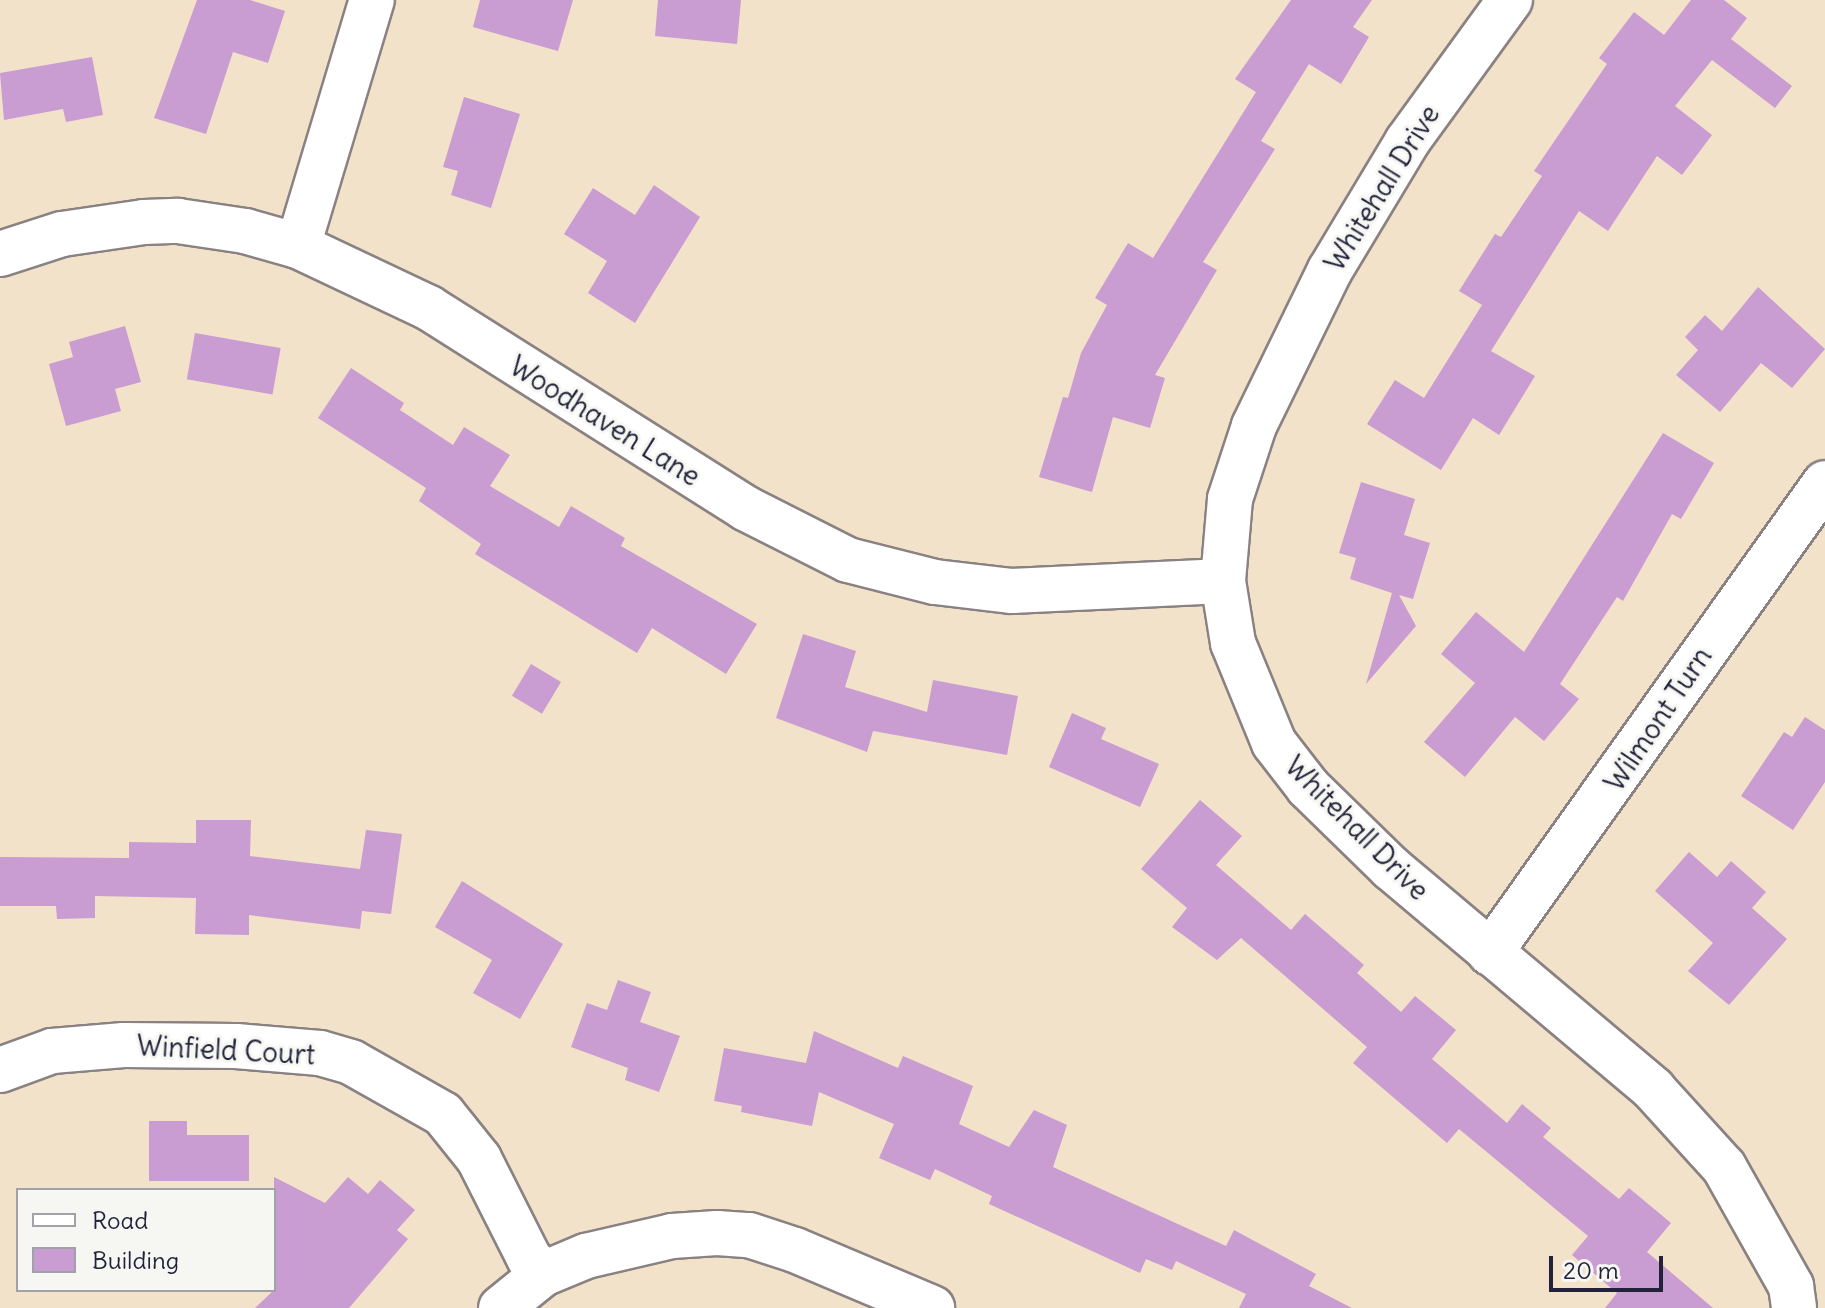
<!DOCTYPE html>
<html>
<head>
<meta charset="utf-8">
<style>
	body { margin:0 }
	#map { position:relative; width:1825px; height:1308px; overflow:hidden; background:#f2e2c9; font-family:Delius,sans-serif }
	div>[style] { position:absolute }
	.building>* { inset:0; background:#c99cd2; transform-origin:0 0 }
	.roads { filter:drop-shadow(2px 0 #8a8282) drop-shadow(-2px 0 #8a8282) drop-shadow(0 2px #8a8282) drop-shadow(0 -2px #8a8282) }
	.minor>* { height:44px; margin:-22px; padding:0 22px; transform-origin:22px; border-radius:22px; background:#fff }
	span { translate:-50% -50%; white-space:nowrap; text-align:center; line-height:1.15; -webkit-text-stroke:6px #f6f6f2; paint-order:stroke }
	.street-label { font-size:28px; color:#22223b }
	.legend { position:absolute; left:16px; top:1188px; width:260px; height:104px; box-sizing:border-box; background:#f6f6f2; border:2px solid #a1a1a9; margin:0; padding:10px 14px; list-style:none; font-size:24px; color:#22223b }
	.legend li { display:flex; align-items:center; gap:16px; height:40px }
	.legend b { width:40px; border:2px solid #a1a1a9 }
	.scale { position:absolute; left:1549px; top:1256px; width:114px; height:36px; box-sizing:border-box; border:4px solid #22223b; border-top:0; padding-left:10px; font-size:24px; line-height:28px; white-space:nowrap; color:#22223b; -webkit-text-stroke:6px #f6f6f2; paint-order:stroke }
</style>
</head>
<body>
<div id="map">
	<div class="building">
		<i style="clip-path:polygon(197px 0,250px 0,285px 11px,268px 63px,233px 52px,206px 134px,154px 118px)"></i>
		<i style="clip-path:polygon(480px 0,573px 0,558px 51px,473px 27px)"></i>
		<i style="clip-path:polygon(658px 0,741px 0,737px 44px,655px 36px)"></i>
		<i style="clip-path:polygon(1291px 0,1372px 0,1353px 27px,1369px 37px,1341px 84px,1309px 64px,1261px 141px,1275px 149px,1203px 262px,1217px 270px,1155px 375px,1165px 378px,1150px 428px,1113px 417px,1092px 492px,1039px 477px,1063px 397px,1068px 398px,1081px 353px,1107px 305px,1095px 298px,1128px 243px,1153px 258px,1256px 92px,1235px 79px)"></i>
		<i style="clip-path:polygon(1691px 0,1724px 0,1747px 18px,1731px 39px,1792px 86px,1775px 108px,1712px 60px,1675px 106px,1712px 135px,1682px 175px,1657px 156px,1608px 231px,1579px 211px,1491px 351px,1535px 376px,1499px 435px,1473px 418px,1441px 470px,1367px 424px,1395px 380px,1424px 398px,1482px 305px,1459px 291px,1495px 234px,1501px 237px,1542px 176px,1534px 171px,1607px 64px,1599px 58px,1634px 12px,1664px 35px)"></i>
		<i style="clip-path:polygon(92px 57px,103px 115px,66px 122px,63px 109px,4px 120px,0 73px)"></i>
		<i style="clip-path:polygon(464px 97px,520px 114px,491px 208px,451px 195px,458px 171px,443px 167px)"></i>
		<i style="clip-path:polygon(654px 185px,700px 217px,635px 323px,588px 293px,607px 261px,564px 234px,593px 188px,635px 215px)"></i>
		<i style="clip-path:polygon(1758px 287px,1825px 349px,1792px 388px,1761px 363px,1720px 412px,1676px 375px,1698px 350px,1685px 337px,1705px 315px,1722px 331px)"></i>
		<i style="clip-path:polygon(125px 326px,141px 382px,115px 389px,121px 411px,66px 426px,49px 364px,73px 357px,69px 342px)"></i>
		<i style="left:195px;top:333px;width:87px;height:47px;rotate:10deg"></i>
		<i style="clip-path:polygon(351px 368px,404px 403px,400px 410px,453px 445px,464px 427px,510px 455px,490px 486px,559px 527px,571px 506px,625px 538px,621px 546px,757px 624px,726px 674px,652px 628px,637px 653px,475px 554px,481px 544px,419px 501px,426px 488px,318px 418px)"></i>
		<i style="clip-path:polygon(1663px 433px,1714px 463px,1681px 519px,1672px 514px,1623px 601px,1617px 597px,1560px 684px,1579px 699px,1544px 741px,1515px 717px,1465px 777px,1424px 742px,1475px 683px,1441px 654px,1476px 612px,1524px 652px)"></i>
		<i style="clip-path:polygon(1361px 482px,1415px 499px,1404px 535px,1430px 543px,1413px 599px,1399px 595px,1416px 626px,1366px 684px,1392px 593px,1350px 579px,1356px 558px,1339px 553px)"></i>
		<i style="clip-path:polygon(803px 634px,856px 651px,845px 687px,927px 712px,933px 680px,1018px 696px,1007px 755px,873px 731px,867px 752px,776px 718px)"></i>
		<i style="left:531px;top:664px;width:35px;height:37px;rotate:31deg"></i>
		<i style="clip-path:polygon(1072px 713px,1106px 728px,1101px 739px,1159px 764px,1140px 807px,1049px 767px)"></i>
		<i style="clip-path:polygon(1805px 717px,1825px 730px,1825px 782px,1793px 830px,1741px 796px,1784px 732px,1792px 737px)"></i>
		<i style="clip-path:polygon(1200px 800px,1242px 836px,1216px 865px,1291px 930px,1305px 914px,1364px 965px,1357px 973px,1401px 1012px,1415px 996px,1456px 1030px,1432px 1059px,1507px 1123px,1522px 1104px,1551px 1128px,1543px 1137px,1619px 1199px,1629px 1188px,1671px 1223px,1647px 1252px,1713px 1308px,1605px 1308px,1617px 1293px,1572px 1255px,1588px 1236px,1459px 1129px,1447px 1143px,1353px 1063px,1367px 1047px,1241px 938px,1217px 960px,1172px 927px,1187px 908px,1141px 869px)"></i>
		<i style="clip-path:polygon(196px 820px,251px 820px,250px 856px,360px 869px,366px 830px,402px 834px,391px 914px,362px 911px,360px 929px,249px 915px,249px 935px,195px 934px,196px 898px,95px 896px,95px 918px,57px 919px,56px 906px,0 906px,0 857px,129px 858px,129px 842px,196px 843px)"></i>
		<i style="clip-path:polygon(1689px 852px,1717px 877px,1731px 861px,1766px 892px,1752px 908px,1787px 939px,1729px 1005px,1688px 971px,1713px 943px,1655px 891px)"></i>
		<i style="clip-path:polygon(462px 881px,563px 944px,520px 1019px,473px 993px,492px 960px,435px 927px)"></i>
		<i style="clip-path:polygon(618px 980px,651px 992px,640px 1022px,680px 1036px,659px 1092px,625px 1080px,628px 1068px,571px 1047px,587px 1003px,607px 1010px)"></i>
		<i style="clip-path:polygon(814px 1031px,898px 1068px,903px 1056px,973px 1086px,959px 1124px,1009px 1147px,1034px 1110px,1067px 1125px,1053px 1167px,1226px 1246px,1234px 1230px,1316px 1274px,1309px 1286px,1352px 1308px,1239px 1308px,1246px 1294px,1176px 1261px,1172px 1270px,1146px 1259px,1140px 1273px,989px 1204px,992px 1196px,935px 1169px,930px 1180px,879px 1158px,894px 1124px,819px 1092px,812px 1126px,741px 1112px,742px 1106px,714px 1101px,724px 1048px,806px 1063px)"></i>
		<i style="clip-path:polygon(149px 1121px,187px 1121px,187px 1135px,249px 1135px,249px 1181px,149px 1181px)"></i>
		<i style="clip-path:polygon(274px 1177px,325px 1203px,348px 1177px,368px 1194px,380px 1180px,415px 1210px,397px 1230px,408px 1239px,349px 1308px,255px 1308px,274px 1290px)"></i>
	</div>
	<div class="roads">
		<div class="minor">
			<i style="left:1510px;top:0;width:175px;rotate:126deg"></i>
			<i style="left:1407px;top:142px;width:149px;rotate:121deg"></i>
			<i style="left:1330px;top:270px;width:174px;rotate:116deg"></i>
			<i style="left:1254px;top:426px;width:77px;rotate:108.2deg"></i>
			<i style="left:1230px;top:499px;width:82px;rotate:94.9deg"></i>
			<i style="left:1223px;top:581px;width:63px;rotate:80.8deg"></i>
			<i style="left:1233px;top:643px;width:108px;rotate:67.7deg"></i>
			<i style="left:1274px;top:743px;width:56px;rotate:52.3deg"></i>
			<i style="left:1308px;top:787px;width:116px;rotate:44.3deg"></i>
			<i style="left:1391px;top:868px;width:343px;rotate:40.1deg"></i>
			<i style="left:1653px;top:1089px;width:105px;rotate:47.7deg"></i>
			<i style="left:1724px;top:1167px;width:137px;rotate:60.6deg"></i>
			<i style="left:1791px;top:1286px;width:22px;rotate:82deg"></i>
			<i style="left:298px;top:246px;width:257px;rotate:-73.3deg"></i>
			<i style="left:0;top:254px;width:65px;rotate:-17.9deg"></i>
			<i style="left:62px;top:234px;width:83px;rotate:-8.3deg"></i>
			<i style="left:144px;top:222px;width:34px;rotate:-2deg"></i>
			<i style="left:178px;top:221px;width:68px;rotate:8.5deg"></i>
			<i style="left:245px;top:231px;width:55px;rotate:15.8deg"></i>
			<i style="left:298px;top:246px;width:145px;rotate:25.3deg"></i>
			<i style="left:429px;top:308px;width:374px;rotate:32.3deg"></i>
			<i style="left:745px;top:508px;width:115px;rotate:26.8deg"></i>
			<i style="left:848px;top:560px;width:90px;rotate:14.2deg"></i>
			<i style="left:935px;top:582px;width:78px;rotate:6.7deg"></i>
			<i style="left:1012px;top:591px;width:211px;rotate:-2.7deg"></i>
			<i style="left:1490px;top:953px;width:577px;rotate:-54.52deg"></i>
			<i style="left:0;top:1070px;width:55px;rotate:-20.1deg"></i>
			<i style="left:52px;top:1051px;width:72px;rotate:-4.8deg"></i>
			<i style="left:124px;top:1045px;width:112px;rotate:0.5deg"></i>
			<i style="left:236px;top:1046px;width:84px;rotate:4.8deg"></i>
			<i style="left:320px;top:1053px;width:32px;rotate:16deg"></i>
			<i style="left:351px;top:1062px;width:106px;rotate:29.5deg"></i>
			<i style="left:443px;top:1114px;width:58px;rotate:51.3deg"></i>
			<i style="left:479px;top:1159px;width:111px;rotate:63.2deg"></i>
			<i style="left:529px;top:1258px;width:21px;rotate:49deg"></i>
			<i style="left:501px;top:1308px;width:54px;rotate:-39deg"></i>
			<i style="left:543px;top:1274px;width:47px;rotate:-22.7deg"></i>
			<i style="left:586px;top:1256px;width:88px;rotate:-13.1deg"></i>
			<i style="left:672px;top:1236px;width:45px;rotate:-3.8deg"></i>
			<i style="left:717px;top:1233px;width:32px;rotate:4deg"></i>
			<i style="left:749px;top:1235px;width:48px;rotate:18.1deg"></i>
			<i style="left:795px;top:1250px;width:149px;rotate:22.9deg"></i>
		</div>
	</div>
	<div class="street-label">
		<span style="left:1382px;top:188px;rotate:-58deg">Whitehall Drive</span>
		<span style="left:605px;top:421px;rotate:32deg">Woodhaven Lane</span>
		<span style="left:1658px;top:719px;rotate:-56deg">Wilmont Turn</span>
		<span style="left:1357px;top:828px;rotate:45deg">Whitehall Drive</span>
		<span style="left:226px;top:1050px;rotate:3deg">Winfield Court</span>
	</div>
	<ul class="legend">
	<li><b style="height:10px;background:#fff"></b>Road</li>
	<li><b style="height:22px;background:#c99cd2"></b>Building</li>
	</ul>
	<div class="scale">20 m</div>
</div>
</body>
</html>
